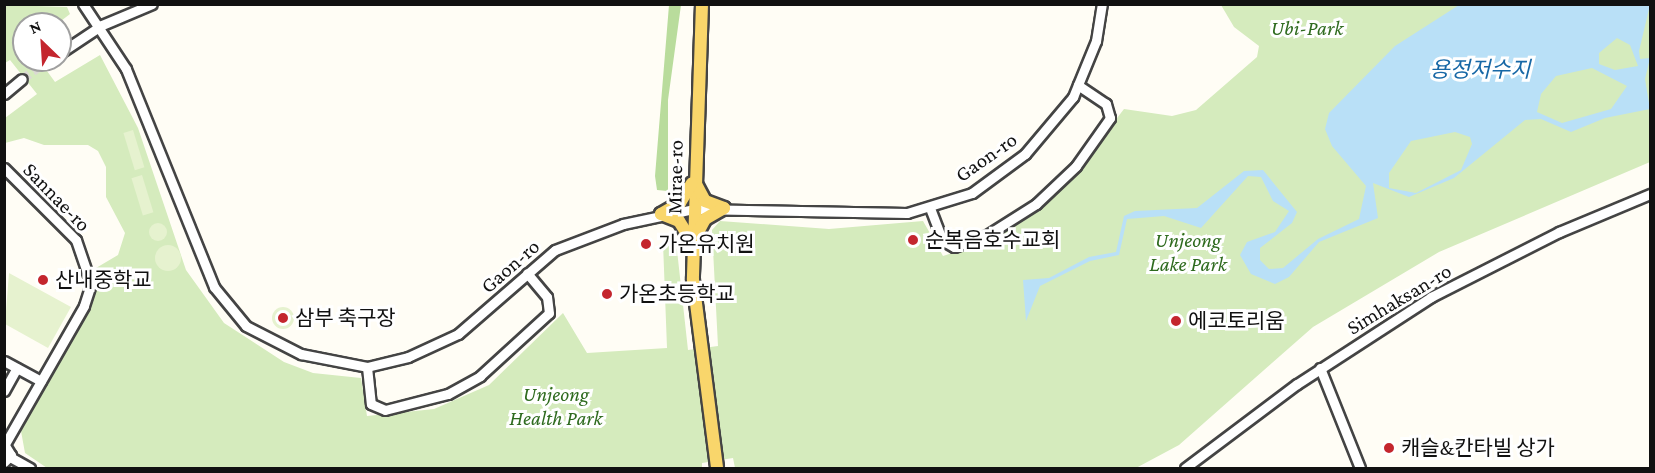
<!DOCTYPE html>
<html>
<head>
<meta charset="utf-8">
<style>
	body { margin:0 }
	#map { position:relative; width:1655px; height:473px; overflow:hidden; background:#fffdf5; font-family:"Crimson Pro","Noto Sans KR",serif }
	div>[style] { position:absolute }
	.green>* { inset:0; background:#d5ebbd }
	.forest>* { inset:0; background:#b9dc9c }
	.pitch>* { inset:0; background:#e6f2cf; transform-origin:0 0 }
	.round { border-radius:50% }
	.water>* { inset:0; background:#b9e0f7 }
	.minor-tunnel>* { height:9px; margin-top:-4.5px; transform-origin:0; background:repeating-linear-gradient(90deg,#dbdad3 0 9px,transparent 0 13.5px) }
	.roads { filter:drop-shadow(2px 0 #444) drop-shadow(-2px 0 #444) drop-shadow(0 2px #444) drop-shadow(0 -2px #444) }
	.minor>* { height:9px; margin:-4.5px; padding:0 4.5px; transform-origin:4.5px; border-radius:4.5px; background:#fff }
	.major>* { height:12px; margin:-6px; padding:0 6px; transform-origin:6px; border-radius:6px; background:#f9d66b }
	.dots>* { width:16px; height:16px; translate:-50% -50%; box-sizing:border-box; border:3px solid #fff; border-radius:50% }
	span { translate:-50% -50%; white-space:nowrap; text-align:center; line-height:1.15; -webkit-text-stroke:6px #fff; paint-order:stroke }
	.park-label { font-size:21px; color:#2f6b1f; font-style:italic }
	.street-label { font-size:21px; color:#111 }
	.poi-label { font-size:21px; color:#111 }
	.left { translate:0 -50%; text-align:left }
	.water-label { font-size:22px; color:#1768a6; font-style:italic }
	.frame { position:absolute; inset:0; border:6px solid #111; pointer-events:none }
	.north { position:absolute; left:12px; top:12px; width:60px; height:60px; box-sizing:border-box; background:#fff; border:2px solid #a0a0a0; border-radius:50%; rotate:335deg; font-size:16px; font-weight:700; line-height:24px; text-align:center; color:#111 }
	.north::after { content:''; display:block; margin:auto; width:21px; height:27px; background:#c4262e; clip-path:polygon(50% 0,100% 100%,50% 72%,0 100%) }
</style>
</head>
<body>
<div id="map">
	<div class="green">
		<i style="clip-path:polygon(5px 5px,67px 7px,70px 14px,57px 24px,24px 24px,24px 60px,39px 60px,55px 82px,100px 55px,138px 128px,186px 270px,224px 323px,284px 362px,313px 373px,361px 378px,367px 416px,434px 409px,489px 385px,563px 313px,587px 353px,667px 348px,663px 243px,676px 241px,688px 350px,718px 346px,712px 230px,720px 221px,829px 229px,923px 221px,943px 256px,989px 241px,1063px 188px,1124px 109px,1172px 116px,1196px 110px,1257px 57px,1259px 46px,1234px 27px,1221px 5px,1650px 5px,1650px 162px,1439px 252px,1313px 327px,1179px 445px,1136px 468px,735px 468px,733px 458px,702px 463px,702px 468px,47px 468px,25px 453px,21px 431px,93px 302px,96px 268px,118px 255px,125px 233px,106px 197px,106px 167px,98px 151px,88px 145px,44px 145px,24px 138px,5px 143px,5px 118px,37px 94px,10px 60px,5px 63px)"></i>
	</div>
	<div class="forest">
		<i style="clip-path:polygon(669px 5px,681px 5px,668px 100px,668px 191px,657px 190px,655px 176px)"></i>
	</div>
	<div class="pitch">
		<i style="left:133px;top:130px;width:39px;height:10px;rotate:73deg"></i>
		<i style="left:142px;top:175px;width:39px;height:11px;rotate:73deg"></i>
		<i class="round" style="left:149px;top:223px;width:18px;height:18px"></i>
		<i class="round" style="left:155px;top:245px;width:26px;height:26px"></i>
		<i style="clip-path:polygon(9px 273px,71px 307px,48px 348px,5px 324px)"></i>
		<i class="round" style="left:272px;top:307px;width:22px;height:22px"></i>
	</div>
	<div class="water">
		<i style="clip-path:polygon(evenodd,1459px 5px,1650px 5px,1639px 51px,1640px 59px,1650px 58px,1645px 79px,1650px 109px,1605px 118px,1571px 132px,1541px 119px,1525px 120px,1454px 178px,1409px 197px,1373px 183px,1378px 218px,1319px 242px,1289px 277px,1275px 284px,1251px 274px,1240px 255px,1247px 242px,1275px 232px,1289px 211px,1273px 201px,1261px 177px,1248px 176px,1201px 228px,1164px 216px,1127px 219px,1119px 255px,1090px 261px,1040px 286px,1026px 321px,1023px 280px,1049px 278px,1089px 257px,1116px 252px,1124px 216px,1135px 211px,1197px 208px,1244px 171px,1263px 170px,1297px 212px,1292px 223px,1260px 248px,1260px 260px,1269px 269px,1283px 268px,1318px 239px,1359px 219px,1366px 186px,1332px 146px,1325px 129px,1329px 113px,1395px 46px,1459px 5px,1617px 38px,1630px 45px,1638px 66px,1615px 70px,1599px 64px,1599px 53px,1617px 38px,1459px 5px,1592px 68px,1627px 86px,1611px 109px,1562px 123px,1537px 112px,1541px 94px,1556px 76px,1592px 68px,1459px 5px,1455px 132px,1470px 137px,1472px 144px,1461px 170px,1416px 193px,1389px 188px,1389px 173px,1411px 141px,1455px 132px)"></i>
	</div>
	<div class="minor-tunnel">
		<i style="left:22px;top:79px;width:26px;rotate:-36deg"></i>
	</div>
	<div class="roads">
		<div class="minor">
			<i style="left:83px;top:4px;width:78px;rotate:56.5deg"></i>
			<i style="left:126px;top:69px;width:235px;rotate:68deg"></i>
			<i style="left:214px;top:287px;width:50px;rotate:50.6deg"></i>
			<i style="left:246px;top:326px;width:62px;rotate:27deg"></i>
			<i style="left:301px;top:354px;width:67px;rotate:11.1deg"></i>
			<i style="left:367px;top:367px;width:42px;rotate:-13.7deg"></i>
			<i style="left:408px;top:357px;width:55px;rotate:-24.7deg"></i>
			<i style="left:458px;top:334px;width:128px;rotate:-40.9deg"></i>
			<i style="left:555px;top:250px;width:73px;rotate:-20.9deg"></i>
			<i style="left:623px;top:224px;width:73px;rotate:-11.9deg"></i>
			<i style="left:694px;top:209px;width:213px;rotate:1.1deg"></i>
			<i style="left:907px;top:213px;width:68px;rotate:-17.1deg"></i>
			<i style="left:972px;top:193px;width:66px;rotate:-36.3deg"></i>
			<i style="left:1025px;top:154px;width:75px;rotate:-49.9deg"></i>
			<i style="left:1073px;top:97px;width:61px;rotate:-67.7deg"></i>
			<i style="left:1096px;top:41px;width:37px;rotate:-81deg"></i>
			<i style="left:60px;top:53px;width:50px;rotate:-33.7deg"></i>
			<i style="left:102px;top:25px;width:54px;rotate:-22.8deg"></i>
			<i style="left:43px;top:64px;width:8px;rotate:-30deg"></i>
			<i style="left:4px;top:94px;width:23px;rotate:-40deg"></i>
			<i style="left:4px;top:168px;width:102px;rotate:45deg"></i>
			<i style="left:76px;top:240px;width:46px;rotate:71.2deg"></i>
			<i style="left:91px;top:284px;width:23px;rotate:108deg"></i>
			<i style="left:84px;top:306px;width:159px;rotate:119.8deg"></i>
			<i style="left:930px;top:208px;width:34px;rotate:69deg"></i>
			<i style="left:942px;top:240px;width:14px;rotate:30deg"></i>
			<i style="left:954px;top:247px;width:35px;rotate:-20deg"></i>
			<i style="left:987px;top:235px;width:58px;rotate:-32.3deg"></i>
			<i style="left:1036px;top:204px;width:55px;rotate:-43.5deg"></i>
			<i style="left:1076px;top:166px;width:59px;rotate:-54.7deg"></i>
			<i style="left:1110px;top:118px;width:15px;rotate:-106deg"></i>
			<i style="left:1106px;top:104px;width:34px;rotate:-146deg"></i>
			<i style="left:4px;top:361px;width:42px;rotate:28.4deg"></i>
			<i style="left:367px;top:367px;width:37px;rotate:84deg"></i>
			<i style="left:371px;top:404px;width:15px;rotate:23deg"></i>
			<i style="left:385px;top:410px;width:65px;rotate:-14.3deg"></i>
			<i style="left:448px;top:394px;width:37px;rotate:-29deg"></i>
			<i style="left:480px;top:376px;width:93px;rotate:-42.4deg"></i>
			<i style="left:549px;top:313px;width:16px;rotate:-97deg"></i>
			<i style="left:547px;top:297px;width:31px;rotate:-130deg"></i>
			<i style="left:1320px;top:368px;width:108px;rotate:68.2deg"></i>
			<i style="left:4px;top:391px;width:26px;rotate:-61deg"></i>
			<i style="left:4px;top:444px;width:13px;rotate:58deg"></i>
			<i style="left:11px;top:455px;width:10px;rotate:135deg"></i>
			<i style="left:10px;top:457px;width:23px;rotate:29deg"></i>
			<i style="left:1185px;top:468px;width:140px;rotate:-36.9deg"></i>
			<i style="left:1297px;top:384px;width:160px;rotate:-33deg"></i>
			<i style="left:1431px;top:297px;width:144px;rotate:-26.9deg"></i>
			<i style="left:1559px;top:232px;width:99px;rotate:-22.7deg"></i>
		</div>
		<div class="major">
			<i style="left:702px;top:4px;width:276px;rotate:91.9deg"></i>
			<i style="left:693px;top:280px;width:190px;rotate:82.7deg"></i>
			<i style="left:696px;top:184px;width:19px;rotate:62deg"></i>
			<i style="left:705px;top:201px;width:20px;rotate:20deg"></i>
			<i style="left:661px;top:214px;width:22px;rotate:-30deg"></i>
			<i style="left:680px;top:203px;width:23px;rotate:-59deg"></i>
			<i style="left:661px;top:214px;width:19px;rotate:21deg"></i>
			<i style="left:679px;top:221px;width:25px;rotate:58deg"></i>
			<i style="left:695px;top:238px;width:21px;rotate:-62deg"></i>
			<i style="left:705px;top:219px;width:22px;rotate:-30deg"></i>
		</div>
	</div>
	<div class="dots">
		<i style="left:913px;top:240px;background:#c4262e"></i>
		<i style="left:646px;top:244px;background:#c4262e"></i>
		<i style="left:43px;top:280px;background:#c4262e"></i>
		<i style="left:607px;top:294px;background:#c4262e"></i>
		<i style="left:283px;top:318px;background:#c4262e"></i>
		<i style="left:1176px;top:321px;background:#c4262e"></i>
		<i style="left:1389px;top:448px;background:#c4262e"></i>
	</div>
	<div class="park-label">
		<span style="left:1307px;top:28px">Ubi-Park</span>
		<span style="left:1188px;top:252px">Unjeong<br>Lake Park</span>
		<span style="left:556px;top:406px">Unjeong<br>Health Park</span>
	</div>
	<div class="street-label">
		<span style="left:986px;top:157px;rotate:-35deg">Gaon-ro</span>
		<span style="left:675px;top:177px;rotate:-89deg">Mirae-ro</span>
		<span style="left:57px;top:197px;rotate:46deg">Sannae-ro</span>
		<span style="left:510px;top:266px;rotate:-41deg">Gaon-ro</span>
		<span style="left:1399px;top:299px;rotate:-31deg">Simhaksan-ro</span>
	</div>
	<div class="poi-label">
		<span class="left" style="left:925px;top:240px">순복음호수교회</span>
		<span class="left" style="left:658px;top:244px">가온유치원</span>
		<span class="left" style="left:55px;top:280px">산내중학교</span>
		<span class="left" style="left:619px;top:294px">가온초등학교</span>
		<span class="left" style="left:295px;top:318px">삼부 축구장</span>
		<span class="left" style="left:1188px;top:321px">에코토리움</span>
		<span class="left" style="left:1401px;top:448px">캐슬&amp;칸타빌 상가</span>
	</div>
	<div class="water-label">
		<span style="left:1480px;top:70px">용정저수지</span>
	</div>
	<div class="frame"></div>
	<div class="north">N</div>
</div>
</body>
</html>
